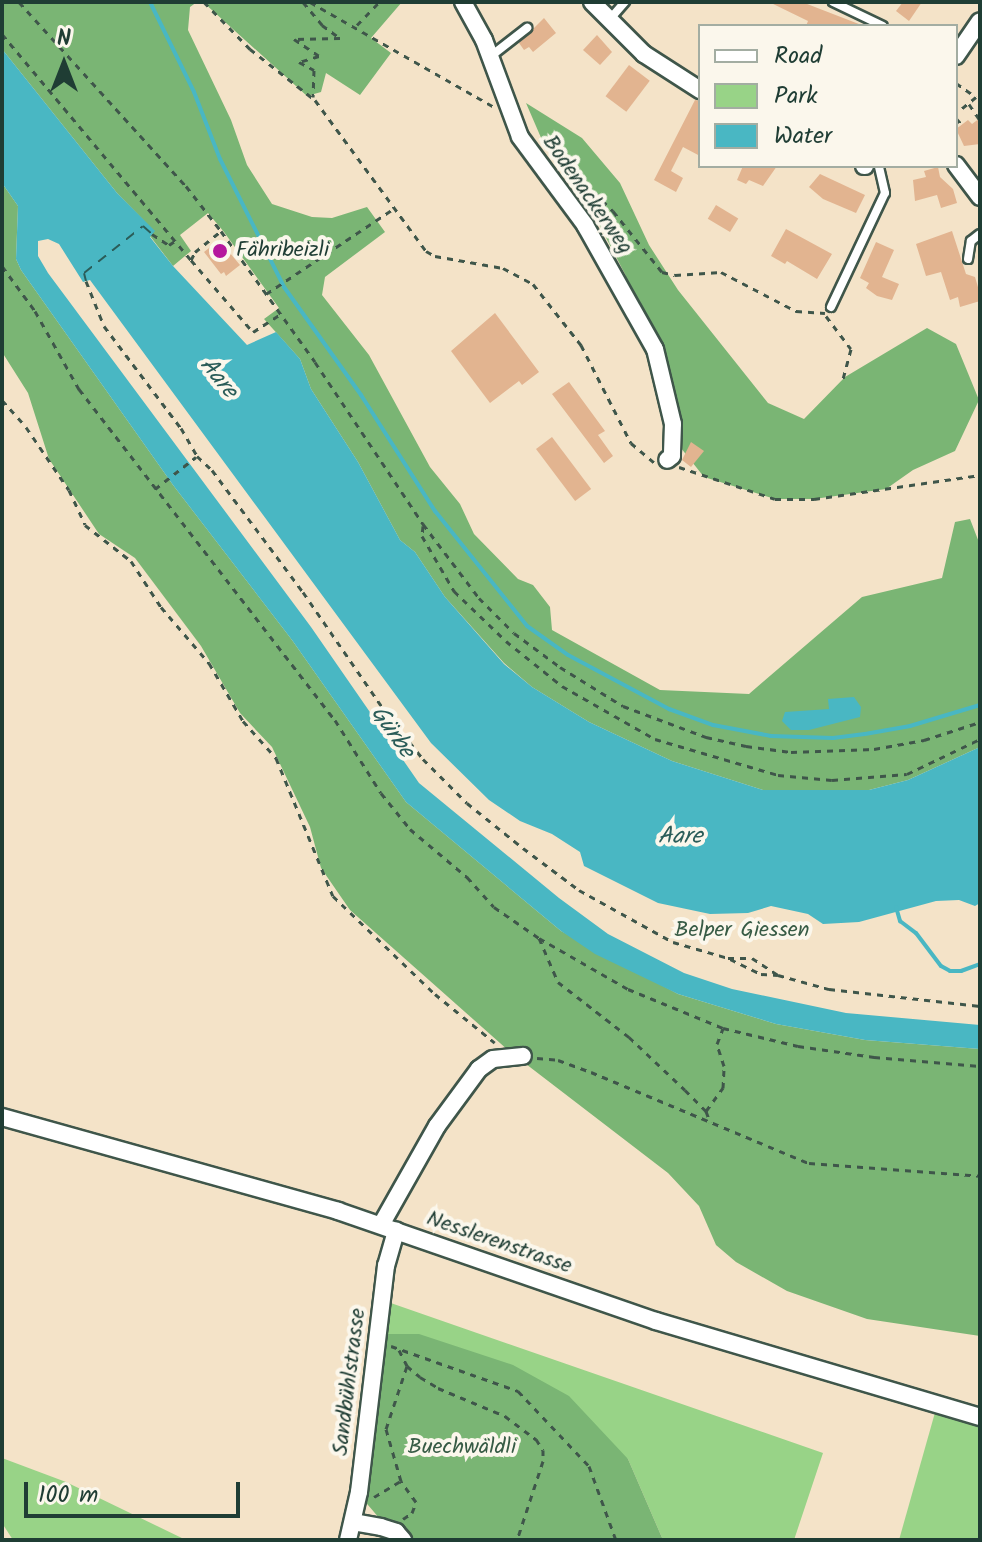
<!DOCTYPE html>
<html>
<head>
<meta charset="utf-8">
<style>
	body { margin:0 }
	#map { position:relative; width:982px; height:1542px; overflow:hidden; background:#f4e3c8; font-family:Kalam,sans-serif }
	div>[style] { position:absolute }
	.green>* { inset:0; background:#98d387 }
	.forest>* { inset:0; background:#7ab574 }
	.water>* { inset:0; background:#49b7c3 }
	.stream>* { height:4px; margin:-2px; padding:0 2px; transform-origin:2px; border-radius:2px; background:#49b7c3 }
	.ferry>* { height:2px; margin-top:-1px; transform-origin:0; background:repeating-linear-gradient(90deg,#2a5c58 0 10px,transparent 0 18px) }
	.building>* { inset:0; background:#e2b490; transform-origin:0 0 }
	.path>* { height:3px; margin-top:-1.5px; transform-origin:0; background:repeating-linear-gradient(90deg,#3f564a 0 6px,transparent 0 12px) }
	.roads { filter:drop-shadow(2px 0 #3f564a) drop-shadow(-2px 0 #3f564a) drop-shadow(0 2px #3f564a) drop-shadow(0 -2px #3f564a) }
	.service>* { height:8px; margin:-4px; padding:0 4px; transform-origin:4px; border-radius:4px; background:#fff }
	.minor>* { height:16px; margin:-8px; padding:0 8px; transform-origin:8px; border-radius:8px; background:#fff }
	.dots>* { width:22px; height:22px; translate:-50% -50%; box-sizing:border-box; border:4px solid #fbf7ec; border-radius:50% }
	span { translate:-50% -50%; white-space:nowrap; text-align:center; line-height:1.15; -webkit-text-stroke:8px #fbf7ec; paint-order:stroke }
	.street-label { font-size:22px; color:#1f3d34 }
	.poi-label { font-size:22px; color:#1f3d34 }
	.left { translate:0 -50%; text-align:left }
	.park-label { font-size:22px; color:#375b45 }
	.water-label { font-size:24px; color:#2a5c58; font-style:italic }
	.frame { position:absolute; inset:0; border:4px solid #1f3d34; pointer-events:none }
	.legend { position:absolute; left:698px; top:24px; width:260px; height:144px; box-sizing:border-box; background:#fbf7ec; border:2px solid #a3ada2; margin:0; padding:10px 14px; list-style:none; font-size:24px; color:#1f3d34 }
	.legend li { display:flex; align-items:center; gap:16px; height:40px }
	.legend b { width:40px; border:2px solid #a3ada2 }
	.north { position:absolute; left:24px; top:24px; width:80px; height:80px; -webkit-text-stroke:6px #fbf7ec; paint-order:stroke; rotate:0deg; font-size:22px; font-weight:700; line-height:32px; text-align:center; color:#1f3d34 }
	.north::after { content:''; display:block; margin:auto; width:28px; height:36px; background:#1f3d34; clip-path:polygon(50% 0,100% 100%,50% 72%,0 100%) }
	.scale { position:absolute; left:24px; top:1482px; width:216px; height:36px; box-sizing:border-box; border:4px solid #1f3d34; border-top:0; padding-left:10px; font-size:24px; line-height:28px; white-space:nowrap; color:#1f3d34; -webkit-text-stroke:6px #fbf7ec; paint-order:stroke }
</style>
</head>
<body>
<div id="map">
	<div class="green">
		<i style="clip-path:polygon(385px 1301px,823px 1453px,794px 1540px,663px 1540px,628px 1459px,380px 1334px)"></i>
		<i style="clip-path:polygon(936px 1409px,980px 1422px,980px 1540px,899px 1540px)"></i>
		<i style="clip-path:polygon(2px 1458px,66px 1482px,186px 1540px,13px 1540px,2px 1523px)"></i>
	</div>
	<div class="forest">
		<i style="clip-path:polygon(2px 2px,197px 2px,190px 7px,188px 30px,231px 120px,247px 165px,272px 204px,312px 217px,332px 218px,367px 207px,385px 232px,325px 277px,322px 295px,369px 355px,430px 467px,460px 504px,474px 534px,518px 579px,533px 585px,550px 607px,552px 630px,660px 690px,749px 694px,862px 597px,942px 578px,955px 522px,970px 519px,980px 545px,980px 747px,908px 780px,869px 790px,763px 790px,672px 761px,589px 722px,532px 687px,504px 663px,445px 597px,415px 552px,400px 540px,358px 462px,311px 389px,300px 359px,264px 319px,279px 308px,224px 232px,208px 213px,180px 235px,191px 251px,173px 266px,150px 236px,154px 231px,117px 193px,2px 49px)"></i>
		<i style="clip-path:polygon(203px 2px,402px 2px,371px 38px,391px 53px,360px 95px,326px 73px,321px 92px,307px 96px)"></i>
		<i style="clip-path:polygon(526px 103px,582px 138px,620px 183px,649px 245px,678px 290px,768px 403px,804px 419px,845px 377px,927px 328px,956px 344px,979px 400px,955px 451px,913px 470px,886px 489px,814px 499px,775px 499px,704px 477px,673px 438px,662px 374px,625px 274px,591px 209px,542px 140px)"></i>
		<i style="clip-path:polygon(2px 183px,18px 206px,16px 259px,21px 270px,173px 485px,292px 640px,406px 802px,561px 931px,678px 994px,776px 1024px,865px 1040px,980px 1049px,980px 1336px,867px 1319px,787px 1291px,736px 1262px,716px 1245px,699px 1206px,668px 1173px,509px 1051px,350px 910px,321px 868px,310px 827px,272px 747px,240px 713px,201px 646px,135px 558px,99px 534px,49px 459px,28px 393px,2px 352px)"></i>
		<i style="clip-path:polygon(380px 1334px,419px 1334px,513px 1365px,569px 1396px,628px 1459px,663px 1540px,412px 1540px,398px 1524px,380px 1519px,362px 1498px)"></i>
	</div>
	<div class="water">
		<i style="clip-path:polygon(2px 49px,117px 193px,155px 231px,150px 237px,173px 266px,247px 345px,276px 332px,300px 359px,311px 389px,358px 462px,400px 540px,415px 552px,445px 597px,504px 664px,532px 687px,589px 722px,672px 761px,763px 790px,869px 790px,908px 780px,980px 747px,980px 903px,975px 906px,959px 900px,936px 901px,859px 922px,823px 924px,808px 914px,771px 906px,748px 913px,710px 914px,658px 903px,584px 866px,580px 852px,552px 834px,520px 821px,489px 800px,431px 743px,90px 280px,83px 282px,59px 244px,48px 239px,38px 241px,38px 256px,48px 273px,311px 627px,419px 783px,559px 898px,608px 934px,684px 973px,732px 989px,846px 1013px,980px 1025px,980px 1049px,865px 1040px,776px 1024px,678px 994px,595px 954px,561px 931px,406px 802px,292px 640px,173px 485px,21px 270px,16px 259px,18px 206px,2px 183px)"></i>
		<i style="clip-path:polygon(854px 697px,861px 707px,860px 717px,809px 730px,791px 730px,782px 721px,785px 712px,829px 709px,828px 699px)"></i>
	</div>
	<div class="stream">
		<i style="left:150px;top:2px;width:100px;rotate:63.9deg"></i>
		<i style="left:194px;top:92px;width:72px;rotate:68.8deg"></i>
		<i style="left:220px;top:159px;width:143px;rotate:63.4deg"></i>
		<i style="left:284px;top:287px;width:133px;rotate:54.5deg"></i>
		<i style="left:361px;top:395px;width:138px;rotate:57.5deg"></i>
		<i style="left:435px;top:511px;width:147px;rotate:51.3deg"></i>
		<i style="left:527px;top:626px;width:50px;rotate:35.3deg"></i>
		<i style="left:568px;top:655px;width:115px;rotate:28.1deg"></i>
		<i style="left:669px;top:709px;width:47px;rotate:20deg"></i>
		<i style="left:713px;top:725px;width:59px;rotate:10.7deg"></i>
		<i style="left:771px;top:736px;width:62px;rotate:1.8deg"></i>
		<i style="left:833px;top:738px;width:32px;rotate:-7deg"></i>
		<i style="left:865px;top:734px;width:46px;rotate:-10.1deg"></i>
		<i style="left:910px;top:726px;width:73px;rotate:-16.7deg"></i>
		<i style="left:896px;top:907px;width:15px;rotate:74deg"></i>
		<i style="left:900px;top:921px;width:20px;rotate:37deg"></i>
		<i style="left:916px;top:933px;width:41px;rotate:52.9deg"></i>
		<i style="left:941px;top:966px;width:10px;rotate:29deg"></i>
		<i style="left:950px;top:971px;width:11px"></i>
		<i style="left:961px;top:971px;width:20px;rotate:-20deg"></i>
	</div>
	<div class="ferry">
		<i style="left:86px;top:281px;width:8px;rotate:-104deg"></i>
		<i style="left:84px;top:273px;width:75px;rotate:-38.5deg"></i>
		<i style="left:143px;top:226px;width:12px;rotate:42deg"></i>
	</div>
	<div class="building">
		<i style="clip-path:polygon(769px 2px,802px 2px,864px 26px,806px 26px,808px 21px)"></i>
		<i style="clip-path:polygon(903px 2px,922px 2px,909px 21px,896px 11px)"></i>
		<i style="clip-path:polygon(544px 18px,556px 33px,533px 52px,529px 47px,524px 50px,519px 43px)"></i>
		<i style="clip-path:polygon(597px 35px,612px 52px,600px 65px,583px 50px)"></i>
		<i style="left:629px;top:65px;width:26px;height:39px;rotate:37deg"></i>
		<i style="clip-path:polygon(695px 100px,700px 101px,700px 156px,683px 147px,671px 171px,683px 178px,676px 192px,654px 180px)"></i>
		<i style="clip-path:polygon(980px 118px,980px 144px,964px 146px,956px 129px,968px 120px,972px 124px)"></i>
		<i style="clip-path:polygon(743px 166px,777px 166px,763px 186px,749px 180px,746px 184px,737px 180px)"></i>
		<i style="clip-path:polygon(938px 167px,940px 177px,953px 189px,957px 203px,941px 208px,937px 195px,915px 201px,913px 180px,926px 177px,924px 171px)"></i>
		<i style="clip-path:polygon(820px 174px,865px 195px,856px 213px,823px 199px,809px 187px)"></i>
		<i style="left:716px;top:205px;width:26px;height:16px;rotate:31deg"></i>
		<i style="clip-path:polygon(786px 229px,832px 254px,817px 279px,787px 261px,785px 264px,771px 256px)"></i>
		<i style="clip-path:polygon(952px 231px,966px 274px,975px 277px,980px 294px,980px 301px,960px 307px,958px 297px,950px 300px,941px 272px,926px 276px,916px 244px)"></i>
		<i style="clip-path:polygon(219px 240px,240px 265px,226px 276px,224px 272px,221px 274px,204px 252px)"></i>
		<i style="clip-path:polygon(876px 242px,894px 250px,882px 277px,899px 284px,892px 300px,877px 296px,866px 288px,869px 283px,860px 278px)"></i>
		<i style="clip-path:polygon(495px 313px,539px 372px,522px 385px,519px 381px,490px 403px,451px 351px)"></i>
		<i style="clip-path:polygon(569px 382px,605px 431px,598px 435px,613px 456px,604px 463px,552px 394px)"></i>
		<i style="left:552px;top:437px;width:65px;height:20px;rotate:53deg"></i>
		<i style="clip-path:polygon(691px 442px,704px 451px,691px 467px,682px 460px)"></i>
	</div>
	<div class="path">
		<i style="left:19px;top:2px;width:248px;rotate:47.8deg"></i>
		<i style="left:186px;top:186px;width:57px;rotate:52.1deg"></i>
		<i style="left:221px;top:231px;width:161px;rotate:54.3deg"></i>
		<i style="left:315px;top:362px;width:195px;rotate:56.3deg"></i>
		<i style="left:423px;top:524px;width:93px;rotate:52.9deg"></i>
		<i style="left:479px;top:598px;width:49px;rotate:45deg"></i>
		<i style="left:514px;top:633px;width:57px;rotate:36.5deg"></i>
		<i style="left:560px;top:667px;width:74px;rotate:31.8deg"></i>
		<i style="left:623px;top:706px;width:89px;rotate:20.5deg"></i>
		<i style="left:706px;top:737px;width:41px;rotate:12.7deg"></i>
		<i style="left:746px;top:746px;width:45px;rotate:7.6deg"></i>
		<i style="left:791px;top:752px;width:83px;rotate:-2.1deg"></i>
		<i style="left:874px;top:749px;width:51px;rotate:-10.2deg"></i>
		<i style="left:924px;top:740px;width:59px;rotate:-17.8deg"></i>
		<i style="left:204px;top:2px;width:66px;rotate:45.6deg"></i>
		<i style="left:250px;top:49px;width:83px;rotate:38.1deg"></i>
		<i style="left:315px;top:100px;width:187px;rotate:53.7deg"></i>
		<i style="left:426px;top:251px;width:10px;rotate:29deg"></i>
		<i style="left:435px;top:256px;width:69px;rotate:10deg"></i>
		<i style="left:503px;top:268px;width:34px;rotate:28deg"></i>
		<i style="left:533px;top:284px;width:78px;rotate:51.8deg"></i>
		<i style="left:581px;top:345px;width:110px;rotate:63deg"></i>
		<i style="left:631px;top:443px;width:30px;rotate:40deg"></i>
		<i style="left:303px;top:2px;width:30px;rotate:50deg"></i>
		<i style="left:322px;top:25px;width:22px;rotate:36deg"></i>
		<i style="left:340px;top:38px;width:46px;rotate:178.8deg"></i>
		<i style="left:294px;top:39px;width:30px;rotate:34deg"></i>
		<i style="left:319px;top:56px;width:21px;rotate:163deg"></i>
		<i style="left:299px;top:62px;width:17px;rotate:28deg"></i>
		<i style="left:314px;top:70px;width:27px;rotate:92deg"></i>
		<i style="left:310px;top:2px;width:212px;rotate:29.7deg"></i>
		<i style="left:357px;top:25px;width:32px;rotate:-46deg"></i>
		<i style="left:2px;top:34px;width:295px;rotate:50.1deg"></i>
		<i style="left:191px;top:260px;width:9px;rotate:-63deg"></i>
		<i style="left:195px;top:252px;width:33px;rotate:-39deg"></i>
		<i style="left:956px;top:83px;width:24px;rotate:35deg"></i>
		<i style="left:976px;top:97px;width:26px;rotate:141deg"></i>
		<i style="left:969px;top:104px;width:18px;rotate:56deg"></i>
		<i style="left:956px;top:118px;width:9px;rotate:49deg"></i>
		<i style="left:543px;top:141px;width:99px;rotate:45deg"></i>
		<i style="left:613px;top:211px;width:78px;rotate:51.2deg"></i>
		<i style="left:662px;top:272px;width:13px;rotate:13deg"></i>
		<i style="left:675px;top:275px;width:46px;rotate:-3.7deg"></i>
		<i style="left:721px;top:272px;width:85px;rotate:27.5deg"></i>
		<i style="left:796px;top:311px;width:29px;rotate:4deg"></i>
		<i style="left:152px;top:234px;width:20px;rotate:33deg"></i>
		<i style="left:169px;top:245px;width:7px;rotate:-34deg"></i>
		<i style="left:191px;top:260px;width:95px;rotate:49.3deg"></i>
		<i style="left:253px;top:332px;width:33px;rotate:-33deg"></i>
		<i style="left:2px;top:266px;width:56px;rotate:53.7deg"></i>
		<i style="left:35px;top:311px;width:90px;rotate:60.6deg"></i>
		<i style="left:79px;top:389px;width:418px;rotate:52.3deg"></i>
		<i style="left:335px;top:720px;width:86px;rotate:57.8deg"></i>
		<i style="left:381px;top:793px;width:46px;rotate:51.1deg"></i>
		<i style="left:410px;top:829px;width:75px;rotate:40.1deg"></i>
		<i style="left:467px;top:877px;width:40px;rotate:48deg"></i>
		<i style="left:494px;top:907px;width:55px;rotate:34.6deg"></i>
		<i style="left:539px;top:938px;width:103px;rotate:29.8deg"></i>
		<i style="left:628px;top:989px;width:103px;rotate:22.3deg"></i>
		<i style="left:723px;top:1028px;width:77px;rotate:13.5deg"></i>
		<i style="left:798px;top:1046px;width:77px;rotate:8.2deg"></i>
		<i style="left:874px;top:1057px;width:106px;rotate:4.9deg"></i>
		<i style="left:86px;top:281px;width:48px;rotate:68.2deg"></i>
		<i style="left:104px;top:326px;width:128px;rotate:53deg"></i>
		<i style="left:181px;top:428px;width:32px;rotate:60deg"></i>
		<i style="left:197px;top:456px;width:21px;rotate:43deg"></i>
		<i style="left:212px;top:470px;width:152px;rotate:53.3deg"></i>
		<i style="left:303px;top:592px;width:148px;rotate:55.5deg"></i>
		<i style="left:387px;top:714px;width:58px;rotate:51.3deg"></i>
		<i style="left:423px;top:759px;width:62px;rotate:45deg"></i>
		<i style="left:467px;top:803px;width:72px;rotate:38.8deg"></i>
		<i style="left:523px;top:848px;width:70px;rotate:36.9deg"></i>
		<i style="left:579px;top:890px;width:107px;rotate:29deg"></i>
		<i style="left:673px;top:942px;width:57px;rotate:16.2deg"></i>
		<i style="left:728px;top:958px;width:24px"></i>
		<i style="left:752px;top:958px;width:31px;rotate:33deg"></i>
		<i style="left:778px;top:975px;width:53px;rotate:15.4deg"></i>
		<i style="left:829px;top:989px;width:152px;rotate:6.4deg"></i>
		<i style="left:266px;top:294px;width:153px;rotate:-33.8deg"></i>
		<i style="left:826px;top:316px;width:41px;rotate:52.9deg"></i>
		<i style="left:851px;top:349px;width:35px;rotate:105deg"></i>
		<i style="left:2px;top:400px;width:36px;rotate:48deg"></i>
		<i style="left:26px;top:427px;width:76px;rotate:55.7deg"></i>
		<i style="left:69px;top:490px;width:38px;rotate:65deg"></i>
		<i style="left:85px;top:525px;width:58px;rotate:38deg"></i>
		<i style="left:131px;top:561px;width:55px;rotate:56.9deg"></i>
		<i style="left:161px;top:607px;width:74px;rotate:49.4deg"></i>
		<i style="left:209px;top:663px;width:67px;rotate:59.6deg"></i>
		<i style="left:243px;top:721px;width:50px;rotate:48.3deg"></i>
		<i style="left:276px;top:758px;width:149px;rotate:67.6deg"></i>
		<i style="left:333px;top:896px;width:141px;rotate:43.9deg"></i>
		<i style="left:435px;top:994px;width:77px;rotate:39.2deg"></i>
		<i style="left:679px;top:467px;width:101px;rotate:18.4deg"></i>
		<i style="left:775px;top:499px;width:39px"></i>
		<i style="left:814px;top:499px;width:168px;rotate:-8.2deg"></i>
		<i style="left:155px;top:489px;width:52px;rotate:-38deg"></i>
		<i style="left:423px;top:526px;width:10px;rotate:96deg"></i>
		<i style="left:422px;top:536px;width:64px;rotate:59.8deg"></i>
		<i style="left:454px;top:591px;width:72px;rotate:43.9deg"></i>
		<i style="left:506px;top:641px;width:72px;rotate:38.8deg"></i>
		<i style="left:562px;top:686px;width:107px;rotate:29.7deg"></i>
		<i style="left:655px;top:739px;width:128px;rotate:16.3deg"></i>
		<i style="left:778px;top:775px;width:54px;rotate:5.3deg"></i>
		<i style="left:832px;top:780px;width:75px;rotate:-4.6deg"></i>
		<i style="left:907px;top:774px;width:81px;rotate:-25.6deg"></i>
		<i style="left:539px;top:938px;width:48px;rotate:66.6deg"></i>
		<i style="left:558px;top:982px;width:90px;rotate:37.8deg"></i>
		<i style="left:629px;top:1037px;width:77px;rotate:43.4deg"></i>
		<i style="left:685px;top:1090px;width:30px;rotate:45deg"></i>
		<i style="left:706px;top:1111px;width:12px;rotate:70deg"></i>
		<i style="left:730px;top:959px;width:34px;rotate:26deg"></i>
		<i style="left:761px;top:974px;width:17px;rotate:3deg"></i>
		<i style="left:537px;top:1058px;width:21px;rotate:5deg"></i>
		<i style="left:558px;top:1060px;width:35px;rotate:20deg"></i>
		<i style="left:591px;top:1072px;width:236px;rotate:22.7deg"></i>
		<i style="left:809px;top:1163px;width:171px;rotate:4.3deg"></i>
		<i style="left:706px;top:1111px;width:29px;rotate:-54deg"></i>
		<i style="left:723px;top:1088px;width:22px;rotate:-87deg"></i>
		<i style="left:724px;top:1066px;width:23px;rotate:-108deg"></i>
		<i style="left:717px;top:1044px;width:17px;rotate:-69deg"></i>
		<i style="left:391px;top:1346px;width:135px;rotate:19.5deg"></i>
		<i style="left:518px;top:1391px;width:103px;rotate:46.6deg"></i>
		<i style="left:589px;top:1466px;width:79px;rotate:70deg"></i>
		<i style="left:399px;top:1350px;width:18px;rotate:63deg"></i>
		<i style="left:407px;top:1366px;width:17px;rotate:40deg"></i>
		<i style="left:420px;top:1377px;width:21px;rotate:31deg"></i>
		<i style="left:438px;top:1388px;width:73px;rotate:22.7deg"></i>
		<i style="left:505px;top:1416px;width:39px;rotate:37deg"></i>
		<i style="left:536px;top:1439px;width:13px;rotate:58deg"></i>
		<i style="left:543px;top:1450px;width:11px;rotate:90deg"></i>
		<i style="left:543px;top:1461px;width:83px;rotate:108.2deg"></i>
		<i style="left:374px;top:1497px;width:31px;rotate:-31deg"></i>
		<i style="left:403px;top:1519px;width:11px;rotate:-34deg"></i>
		<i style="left:412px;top:1513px;width:12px;rotate:-70deg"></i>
		<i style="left:416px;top:1502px;width:26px;rotate:-126deg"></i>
		<i style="left:401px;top:1481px;width:54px;rotate:-106.1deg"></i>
		<i style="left:386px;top:1429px;width:66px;rotate:-71.6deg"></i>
	</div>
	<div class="roads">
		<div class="service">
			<i style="left:833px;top:2px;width:55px;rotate:25.6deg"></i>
			<i style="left:610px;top:19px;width:23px;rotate:-49deg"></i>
			<i style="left:491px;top:56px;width:46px;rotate:-37.9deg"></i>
			<i style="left:968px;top:259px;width:18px;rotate:-81deg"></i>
			<i style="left:971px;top:241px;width:11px;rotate:-38deg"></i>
			<i style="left:831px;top:307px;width:126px;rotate:-64.7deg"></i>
			<i style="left:885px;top:193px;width:28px;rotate:-103deg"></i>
		</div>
		<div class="minor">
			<i style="left:463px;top:2px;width:43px;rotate:61.1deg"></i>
			<i style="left:484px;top:40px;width:103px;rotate:69.6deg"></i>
			<i style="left:520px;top:137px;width:109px;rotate:53.5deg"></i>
			<i style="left:585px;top:225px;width:142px;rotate:60.6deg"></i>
			<i style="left:655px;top:349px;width:77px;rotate:76.5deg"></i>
			<i style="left:673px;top:424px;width:32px;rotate:92deg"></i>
			<i style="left:672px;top:456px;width:6px;rotate:141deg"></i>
			<i style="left:592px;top:2px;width:74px;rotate:45deg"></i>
			<i style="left:644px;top:54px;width:67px;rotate:32.7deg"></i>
			<i style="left:956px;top:56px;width:42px;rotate:-55.6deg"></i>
			<i style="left:956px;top:165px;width:40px;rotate:53deg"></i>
			<i style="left:864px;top:166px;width:1px"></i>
			<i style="left:2px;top:1117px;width:349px;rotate:15.6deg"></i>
			<i style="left:338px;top:1211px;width:336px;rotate:19.1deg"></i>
			<i style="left:656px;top:1321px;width:338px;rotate:16.5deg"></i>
			<i style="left:381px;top:1225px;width:114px;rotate:-60.5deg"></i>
			<i style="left:437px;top:1126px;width:71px;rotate:-53.6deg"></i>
			<i style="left:479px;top:1069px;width:17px;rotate:-36deg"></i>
			<i style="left:493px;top:1059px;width:30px;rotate:-6deg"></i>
			<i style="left:353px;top:1522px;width:28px;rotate:10deg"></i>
			<i style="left:381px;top:1527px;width:16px;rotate:18deg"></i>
			<i style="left:396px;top:1532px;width:11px;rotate:49deg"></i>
			<i style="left:348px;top:1540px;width:49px;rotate:-77.1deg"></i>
			<i style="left:359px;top:1492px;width:228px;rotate:-83.2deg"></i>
			<i style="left:386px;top:1266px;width:37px;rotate:-74deg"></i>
		</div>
	</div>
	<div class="dots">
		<i style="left:220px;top:251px;background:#b5179e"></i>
	</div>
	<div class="street-label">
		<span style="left:587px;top:195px;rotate:55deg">Bodenackerweg</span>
		<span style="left:499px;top:1243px;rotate:19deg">Nesslerenstrasse</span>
		<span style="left:350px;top:1382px;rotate:-83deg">Sandbühlstrasse</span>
	</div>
	<div class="poi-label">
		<span class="left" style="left:236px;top:251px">Fähribeizli</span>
	</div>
	<div class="park-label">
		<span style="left:742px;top:931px">Belper Giessen</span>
		<span style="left:462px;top:1448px">Buechwäldli</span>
	</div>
	<div class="water-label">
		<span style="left:218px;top:378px;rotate:51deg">Aare</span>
		<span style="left:392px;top:732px;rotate:55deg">Gürbe</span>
		<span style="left:680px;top:837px">Aare</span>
	</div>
	<div class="frame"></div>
	<ul class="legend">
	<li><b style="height:10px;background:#fff"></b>Road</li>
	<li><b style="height:22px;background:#98d387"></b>Park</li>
	<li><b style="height:22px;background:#49b7c3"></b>Water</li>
	</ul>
	<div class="north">N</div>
	<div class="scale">100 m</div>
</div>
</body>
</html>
